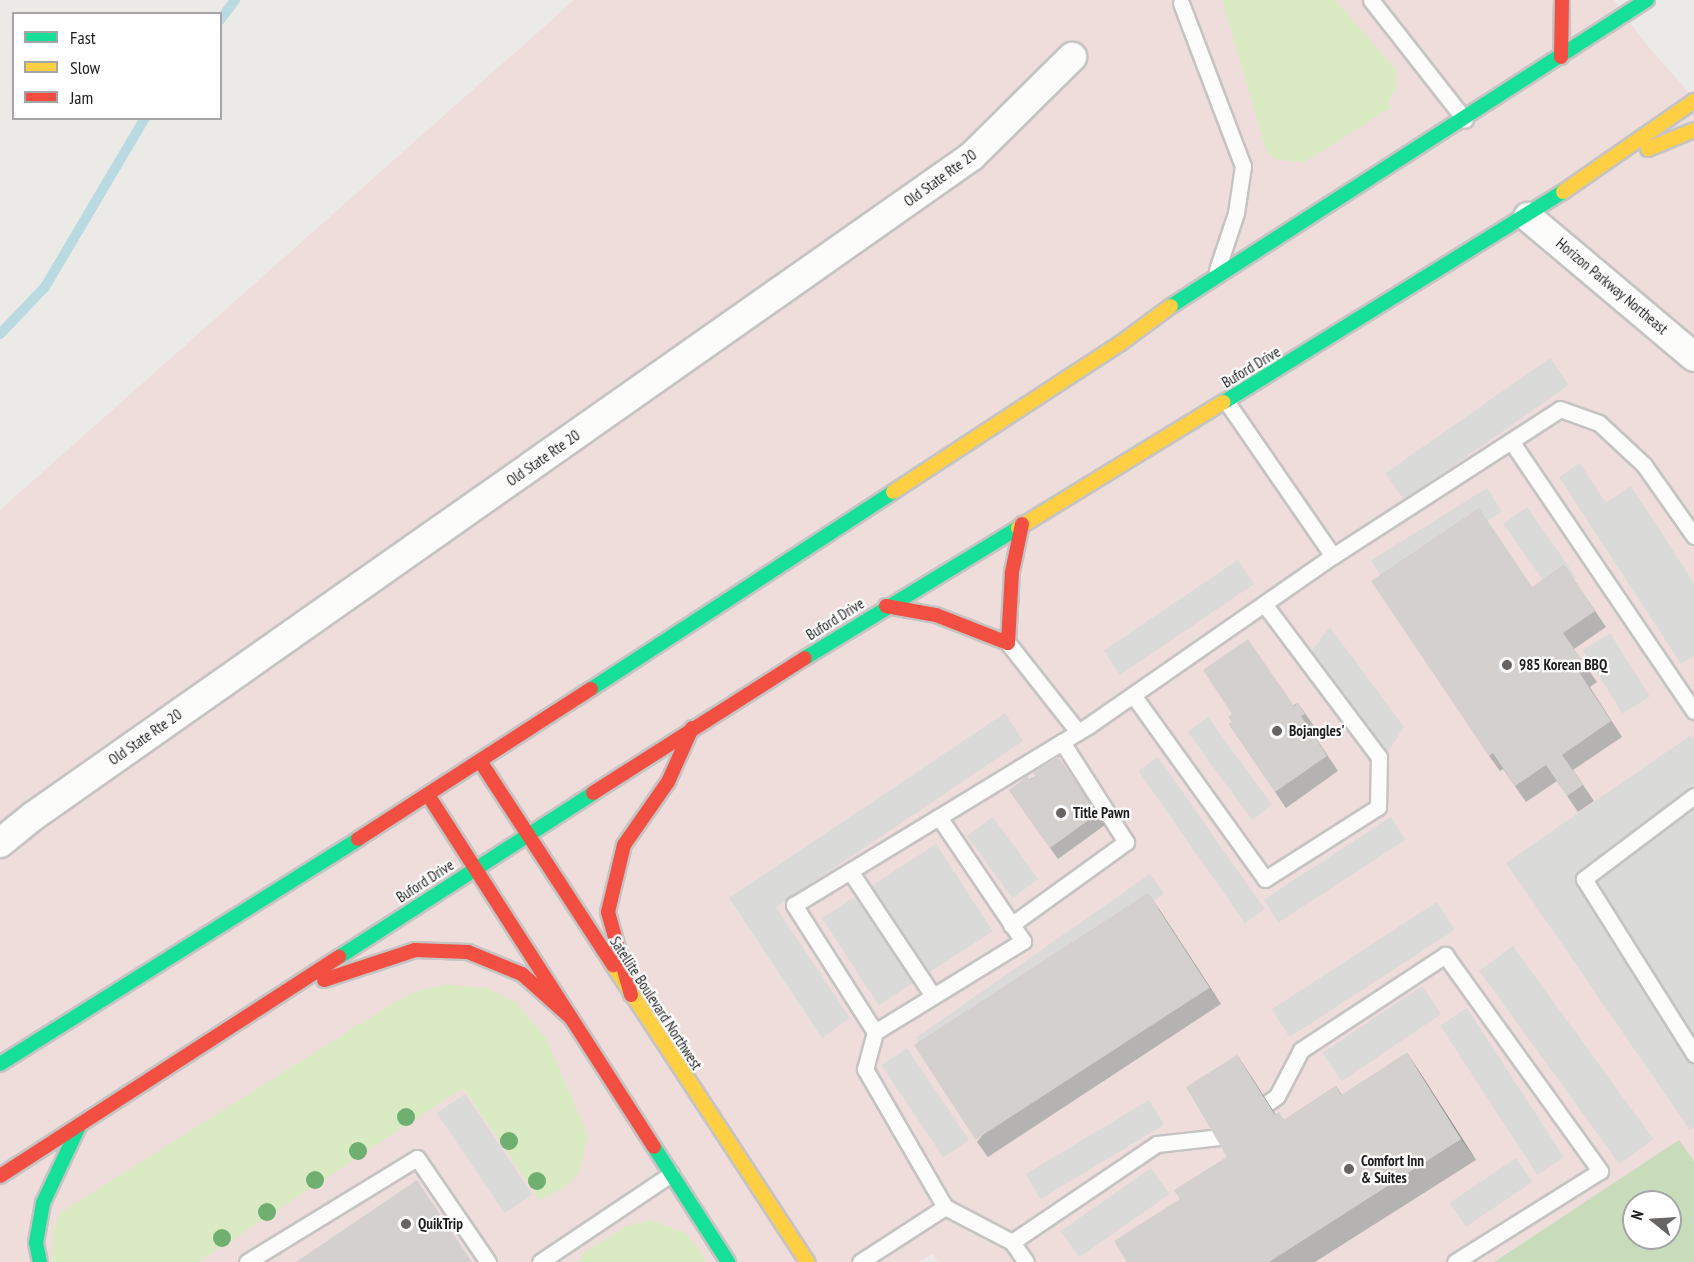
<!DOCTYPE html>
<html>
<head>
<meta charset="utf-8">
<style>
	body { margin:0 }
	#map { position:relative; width:1694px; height:1262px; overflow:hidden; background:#eceae7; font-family:"PT Sans Narrow",sans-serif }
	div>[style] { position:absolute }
	.commercial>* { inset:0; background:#efdddb }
	.religious>* { inset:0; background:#dadad8; transform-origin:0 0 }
	.grass>* { inset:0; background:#daebc4 }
	.forest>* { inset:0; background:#c8dcbb }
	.stream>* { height:10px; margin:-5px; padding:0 5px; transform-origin:5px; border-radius:5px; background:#b9dae1 }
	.roads { filter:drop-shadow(2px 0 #c5c4c3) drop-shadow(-2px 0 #c5c4c3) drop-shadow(0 2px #c5c4c3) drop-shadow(0 -2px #c5c4c3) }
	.lane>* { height:15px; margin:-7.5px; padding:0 7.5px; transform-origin:7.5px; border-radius:7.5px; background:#fcfcfb }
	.street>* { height:28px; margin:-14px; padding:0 14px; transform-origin:14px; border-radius:14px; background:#fcfcfb }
	.fast>* { height:14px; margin:-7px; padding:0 7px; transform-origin:7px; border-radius:7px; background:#16e098 }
	.slow>* { height:14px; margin:-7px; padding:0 7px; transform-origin:7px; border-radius:7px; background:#ffcf43 }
	.jam>* { height:14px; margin:-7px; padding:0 7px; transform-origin:7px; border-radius:7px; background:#f24e42 }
	.trees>* { width:18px; height:18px; margin:-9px; border-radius:50%; background:#6faf70 }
	.wall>* { inset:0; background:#b5b3b1 }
	.shaded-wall>* { inset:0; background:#949290 }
	.building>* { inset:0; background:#d3d0ce; transform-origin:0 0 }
	.dots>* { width:16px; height:16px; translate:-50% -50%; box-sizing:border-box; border:3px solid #fff; border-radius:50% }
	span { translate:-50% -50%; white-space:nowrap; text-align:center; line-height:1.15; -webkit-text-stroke:4.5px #fff; paint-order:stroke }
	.street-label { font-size:15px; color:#1e1e1e }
	.poi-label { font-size:15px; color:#1e1e1e; font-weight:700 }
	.left { translate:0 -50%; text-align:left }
	.legend { position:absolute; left:12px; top:12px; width:210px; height:108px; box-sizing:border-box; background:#fff; border:2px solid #a5a5a5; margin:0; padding:8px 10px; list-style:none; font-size:18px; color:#1e1e1e }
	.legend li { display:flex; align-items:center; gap:12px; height:30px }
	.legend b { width:30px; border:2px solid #a5a5a5 }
	.north { position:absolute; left:1622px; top:1190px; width:60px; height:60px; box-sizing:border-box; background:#fff; border:2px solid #a5a5a5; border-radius:50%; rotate:288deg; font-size:16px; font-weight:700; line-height:24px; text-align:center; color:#1e1e1e }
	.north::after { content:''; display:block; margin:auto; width:21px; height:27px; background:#666564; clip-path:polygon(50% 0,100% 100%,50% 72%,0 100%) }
</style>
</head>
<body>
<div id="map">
	<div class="commercial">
		<i style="clip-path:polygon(574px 0,1614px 0,1645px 43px,1694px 98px,1694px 1161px,1679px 1141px,1494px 1262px,939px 1262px,932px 1254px,919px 1262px,0 1262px,0 510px)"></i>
	</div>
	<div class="religious">
		<i style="left:1550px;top:358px;width:33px;height:201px;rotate:55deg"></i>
		<i style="clip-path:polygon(1580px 463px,1606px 503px,1631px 486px,1694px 583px,1694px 656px,1681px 664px,1559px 477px)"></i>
		<i style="left:1487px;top:488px;width:28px;height:137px;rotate:58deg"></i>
		<i style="left:1527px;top:507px;width:86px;height:29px;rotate:55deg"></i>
		<i style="left:1238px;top:560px;width:29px;height:162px;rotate:56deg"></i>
		<i style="clip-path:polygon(1330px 627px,1404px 727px,1386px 755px,1309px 654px)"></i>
		<i style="left:1610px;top:633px;width:75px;height:32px;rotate:58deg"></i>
		<i style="clip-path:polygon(1005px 713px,1023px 741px,776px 907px,850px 1018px,822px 1038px,729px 898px)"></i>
		<i style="left:1208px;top:717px;width:109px;height:25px;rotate:54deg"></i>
		<i style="clip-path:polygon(1691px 735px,1694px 740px,1694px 1127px,1690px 1130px,1506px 863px)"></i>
		<i style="left:1158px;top:757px;width:186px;height:24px;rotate:55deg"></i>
		<i style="left:993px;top:817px;width:77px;height:32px;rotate:54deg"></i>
		<i style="left:1391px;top:817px;width:27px;height:152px;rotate:57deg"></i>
		<i style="left:936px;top:844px;width:104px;height:136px;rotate:57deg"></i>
		<i style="left:1150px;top:874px;width:24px;height:286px;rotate:55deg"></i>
		<i style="left:1437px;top:902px;width:33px;height:197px;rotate:57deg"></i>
		<i style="left:1513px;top:946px;width:239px;height:42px;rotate:54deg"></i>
		<i style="left:1422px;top:986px;width:34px;height:120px;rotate:56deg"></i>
		<i style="left:1467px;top:1008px;width:178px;height:32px;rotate:57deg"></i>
		<i style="left:907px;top:1048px;width:111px;height:31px;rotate:56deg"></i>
		<i style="left:465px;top:1094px;width:121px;height:34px;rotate:56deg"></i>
		<i style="left:1149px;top:1100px;width:29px;height:144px;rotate:59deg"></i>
		<i style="left:1516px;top:1158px;width:29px;height:80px;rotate:56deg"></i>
		<i style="left:1151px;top:1168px;width:32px;height:110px;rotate:55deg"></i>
	</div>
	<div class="grass">
		<i style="clip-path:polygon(1222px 0,1335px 0,1395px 69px,1396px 89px,1388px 101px,1390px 108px,1305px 162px,1278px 160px,1267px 153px)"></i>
		<i style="clip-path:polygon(450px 985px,487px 988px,516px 1003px,546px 1038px,588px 1136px,578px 1175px,562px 1189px,540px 1200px,463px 1088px,198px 1262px,52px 1262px,53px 1231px,60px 1213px,398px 1000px,423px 989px)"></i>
		<i style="clip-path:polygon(650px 1220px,686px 1233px,707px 1262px,578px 1262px,584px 1253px,625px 1227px)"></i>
	</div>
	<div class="forest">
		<i style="clip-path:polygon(evenodd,1679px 1140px,1694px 1161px,1694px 1262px,1494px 1262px,1679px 1140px,1634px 1202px,1670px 1202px,1670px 1238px,1634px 1238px,1634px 1202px)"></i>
	</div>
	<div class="stream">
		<i style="left:220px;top:20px;width:25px;rotate:-53deg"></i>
		<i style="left:0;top:334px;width:65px;rotate:-46.2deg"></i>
		<i style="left:45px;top:287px;width:196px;rotate:-59.4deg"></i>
	</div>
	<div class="roads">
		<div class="lane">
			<i style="left:1371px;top:0;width:152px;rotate:51.9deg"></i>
			<i style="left:1181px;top:3px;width:174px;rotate:69.2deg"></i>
			<i style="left:1243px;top:166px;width:48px;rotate:98.5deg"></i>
			<i style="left:1236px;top:213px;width:60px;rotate:108.4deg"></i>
			<i style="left:1226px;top:401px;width:188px;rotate:55.4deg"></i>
			<i style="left:1333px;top:556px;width:270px;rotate:-32.9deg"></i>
			<i style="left:1560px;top:409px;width:41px;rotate:19.7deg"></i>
			<i style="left:1599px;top:423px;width:62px;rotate:43deg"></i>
			<i style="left:1644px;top:465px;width:87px;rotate:54.8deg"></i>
			<i style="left:1511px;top:441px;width:326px;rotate:55.9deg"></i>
			<i style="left:1008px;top:643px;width:113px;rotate:51.8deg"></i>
			<i style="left:1133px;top:695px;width:226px;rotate:54.3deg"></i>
			<i style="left:1265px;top:879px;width:134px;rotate:-32.5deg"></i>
			<i style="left:1378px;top:807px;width:50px;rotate:-88.9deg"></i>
			<i style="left:1379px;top:757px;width:191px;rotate:-126.9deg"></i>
			<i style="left:1694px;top:796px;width:138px;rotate:143deg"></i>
			<i style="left:1584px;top:879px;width:207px;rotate:57.8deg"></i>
			<i style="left:939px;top:817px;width:150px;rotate:55.9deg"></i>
			<i style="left:1023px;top:941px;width:174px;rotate:148.4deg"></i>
			<i style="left:875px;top:1032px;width:151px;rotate:-122.5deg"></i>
			<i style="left:794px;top:905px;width:170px;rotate:-31.3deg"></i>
			<i style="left:939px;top:817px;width:144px;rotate:-31.4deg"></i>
			<i style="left:1062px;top:742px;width:19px;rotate:-32deg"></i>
			<i style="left:1078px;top:732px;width:12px;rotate:-31deg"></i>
			<i style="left:1088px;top:726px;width:298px;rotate:-34.8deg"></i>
			<i style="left:850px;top:871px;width:150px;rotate:56.4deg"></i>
			<i style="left:1011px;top:925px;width:142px;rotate:-35.8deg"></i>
			<i style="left:1126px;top:842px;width:119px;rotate:-122.6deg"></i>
			<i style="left:875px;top:1032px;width:38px;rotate:105deg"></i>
			<i style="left:865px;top:1069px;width:160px;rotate:59.9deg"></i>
			<i style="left:945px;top:1207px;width:76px;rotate:27.6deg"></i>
			<i style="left:1012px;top:1242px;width:24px;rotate:55deg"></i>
			<i style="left:1253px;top:1113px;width:29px;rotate:-35deg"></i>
			<i style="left:1277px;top:1096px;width:52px;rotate:-62.4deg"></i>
			<i style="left:1301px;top:1050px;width:173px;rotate:-33.4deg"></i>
			<i style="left:1445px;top:955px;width:266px;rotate:54.3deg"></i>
			<i style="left:1600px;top:1171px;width:171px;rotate:147.9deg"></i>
			<i style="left:1012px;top:1242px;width:175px;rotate:-34.1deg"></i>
			<i style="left:1157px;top:1144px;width:62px;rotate:-6.4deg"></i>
			<i style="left:1219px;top:1137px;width:15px;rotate:-37deg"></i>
			<i style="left:247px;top:1262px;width:199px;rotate:-31.5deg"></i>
			<i style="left:417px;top:1158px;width:126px;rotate:55.7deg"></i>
			<i style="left:540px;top:1262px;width:158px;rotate:-33.9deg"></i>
			<i style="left:860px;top:1262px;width:101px;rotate:-32.9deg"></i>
		</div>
		<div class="street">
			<i style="left:1528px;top:217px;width:217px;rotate:40.1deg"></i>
			<i style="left:0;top:843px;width:41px;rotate:-39.1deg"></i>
			<i style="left:32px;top:817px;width:1149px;rotate:-35.11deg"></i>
			<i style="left:972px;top:156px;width:141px;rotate:-44.7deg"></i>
		</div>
		<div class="fast">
			<i style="left:1171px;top:306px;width:566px;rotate:-32.74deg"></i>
			<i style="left:1224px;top:402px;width:399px;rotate:-31.8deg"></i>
			<i style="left:805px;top:658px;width:250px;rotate:-31.4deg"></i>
			<i style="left:591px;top:689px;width:361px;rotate:-33.1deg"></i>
			<i style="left:339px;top:957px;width:302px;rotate:-32.8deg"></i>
			<i style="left:0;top:1064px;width:423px;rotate:-32.1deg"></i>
			<i style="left:654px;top:1147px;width:137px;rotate:57.2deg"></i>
			<i style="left:40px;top:1262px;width:19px;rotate:-102deg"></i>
			<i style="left:36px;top:1243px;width:41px;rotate:-80.1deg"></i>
			<i style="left:43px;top:1203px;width:87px;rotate:-64.9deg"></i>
		</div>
		<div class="slow">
			<i style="left:1648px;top:149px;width:50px;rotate:-22.4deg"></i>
			<i style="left:1563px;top:192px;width:160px;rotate:-34.8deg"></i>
			<i style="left:893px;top:492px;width:272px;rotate:-33.2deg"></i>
			<i style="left:1121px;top:343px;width:62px;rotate:-36.5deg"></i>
			<i style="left:1018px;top:528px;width:241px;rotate:-31.5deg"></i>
			<i style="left:613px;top:965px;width:355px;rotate:56.8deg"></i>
		</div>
		<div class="jam">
			<i style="left:1561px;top:57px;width:57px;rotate:-89deg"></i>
			<i style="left:886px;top:606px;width:51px;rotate:10.2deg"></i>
			<i style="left:936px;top:615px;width:77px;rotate:21.3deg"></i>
			<i style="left:1008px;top:643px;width:71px;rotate:-86.8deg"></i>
			<i style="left:1012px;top:572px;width:49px;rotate:-78.2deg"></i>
			<i style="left:480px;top:761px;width:244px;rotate:56.9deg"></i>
			<i style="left:593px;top:793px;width:251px;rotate:-32.5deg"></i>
			<i style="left:428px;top:795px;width:418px;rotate:57.3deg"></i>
			<i style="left:358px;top:839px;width:277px;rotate:-32.8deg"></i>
			<i style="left:324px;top:980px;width:96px;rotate:-18.2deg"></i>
			<i style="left:415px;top:950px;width:53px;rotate:2.2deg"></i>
			<i style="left:468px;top:952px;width:58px;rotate:22.2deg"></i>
			<i style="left:522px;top:974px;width:66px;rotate:41.9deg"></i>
			<i style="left:631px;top:995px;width:86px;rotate:-105.5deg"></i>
			<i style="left:608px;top:912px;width:69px;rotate:-76.6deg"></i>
			<i style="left:624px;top:845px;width:77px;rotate:-55.1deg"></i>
			<i style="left:668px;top:782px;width:59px;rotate:-66deg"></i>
			<i style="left:0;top:1176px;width:404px;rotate:-32.9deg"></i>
		</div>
	</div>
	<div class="trees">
		<i style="left:406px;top:1117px"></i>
		<i style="left:509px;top:1141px"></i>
		<i style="left:358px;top:1151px"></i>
		<i style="left:315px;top:1180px"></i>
		<i style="left:537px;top:1181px"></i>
		<i style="left:267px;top:1212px"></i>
		<i style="left:222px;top:1238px"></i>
	</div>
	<div class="wall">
		<i style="clip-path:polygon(1564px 565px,1606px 627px,1574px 649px,1597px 682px,1590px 687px,1622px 737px,1573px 770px,1594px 801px,1578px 812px,1557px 781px,1526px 802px,1503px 769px,1500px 771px,1489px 756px,1533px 587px)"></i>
		<i style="clip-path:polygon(1298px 703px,1316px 729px,1312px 732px,1338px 771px,1286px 808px,1229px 724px,1232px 722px,1294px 705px)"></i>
		<i style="clip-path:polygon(1057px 756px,1105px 825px,1058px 859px,1009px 790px,1036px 776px)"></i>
		<i style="clip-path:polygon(1159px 909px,1221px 1004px,988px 1157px,977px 1142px)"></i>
		<i style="clip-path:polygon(1407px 1053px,1421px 1074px,1476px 1160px,1315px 1262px,1127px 1262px,1180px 1199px,1227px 1157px,1237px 1055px,1276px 1115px,1284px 1120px,1336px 1086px,1342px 1095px)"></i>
	</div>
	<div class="shaded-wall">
		<i style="clip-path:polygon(1148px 893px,1159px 909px,1221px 1004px,1210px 988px)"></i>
		<i style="clip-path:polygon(1407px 1053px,1421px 1074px,1476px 1160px,1461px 1139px)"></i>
		<i style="clip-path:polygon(1237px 1055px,1251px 1076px,1289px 1136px,1275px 1115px)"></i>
	</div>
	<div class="building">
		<i style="clip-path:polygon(1479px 508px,1532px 587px,1564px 565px,1595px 611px,1563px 633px,1586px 666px,1579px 672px,1611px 721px,1562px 755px,1583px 785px,1567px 796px,1546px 765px,1515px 786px,1493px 753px,1489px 756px,1371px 581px)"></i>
		<i style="clip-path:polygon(1248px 639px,1294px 706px,1298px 703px,1305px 714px,1301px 716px,1327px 756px,1275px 792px,1229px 724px,1232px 722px,1228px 717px,1232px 714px,1203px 670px)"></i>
		<i style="clip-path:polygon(1057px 756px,1097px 814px,1050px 848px,1009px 790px,1028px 776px,1030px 780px,1036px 776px,1033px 773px)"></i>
		<i style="left:1148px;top:893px;width:113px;height:279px;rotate:57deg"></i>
		<i style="clip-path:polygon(1407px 1053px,1461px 1139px,1269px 1262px,1127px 1262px,1114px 1241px,1180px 1199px,1174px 1190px,1227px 1157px,1186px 1087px,1237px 1055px,1275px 1115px,1279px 1112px,1284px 1120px,1336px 1086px,1341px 1095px)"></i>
		<i style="clip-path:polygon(417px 1180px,472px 1262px,296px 1262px)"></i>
	</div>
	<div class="dots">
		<i style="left:1507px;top:665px;background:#666564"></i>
		<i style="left:1277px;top:731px;background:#666564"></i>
		<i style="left:1061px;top:813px;background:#666564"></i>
		<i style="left:1349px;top:1169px;background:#666564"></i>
		<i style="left:406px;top:1224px;background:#666564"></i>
	</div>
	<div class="street-label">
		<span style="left:940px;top:178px;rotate:-36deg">Old State Rte 20</span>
		<span style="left:1612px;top:286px;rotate:40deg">Horizon Parkway Northeast</span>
		<span style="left:1251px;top:367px;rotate:-31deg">Buford Drive</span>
		<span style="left:543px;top:458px;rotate:-35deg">Old State Rte 20</span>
		<span style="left:835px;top:619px;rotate:-32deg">Buford Drive</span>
		<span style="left:145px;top:737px;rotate:-35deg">Old State Rte 20</span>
		<span style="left:425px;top:881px;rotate:-33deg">Buford Drive</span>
		<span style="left:656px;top:1003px;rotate:57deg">Satellite Boulevard Northwest</span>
	</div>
	<div class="poi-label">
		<span class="left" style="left:1519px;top:665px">985 Korean BBQ</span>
		<span class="left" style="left:1289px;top:731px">Bojangles'</span>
		<span class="left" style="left:1073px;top:813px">Title Pawn</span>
		<span class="left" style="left:1361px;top:1169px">Comfort Inn<br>&amp; Suites</span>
		<span class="left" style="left:418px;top:1224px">QuikTrip</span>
	</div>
	<ul class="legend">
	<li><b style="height:8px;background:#16e098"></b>Fast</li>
	<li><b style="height:8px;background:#ffcf43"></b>Slow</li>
	<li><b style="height:8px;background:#f24e42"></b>Jam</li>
	</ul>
	<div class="north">N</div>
</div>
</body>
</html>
